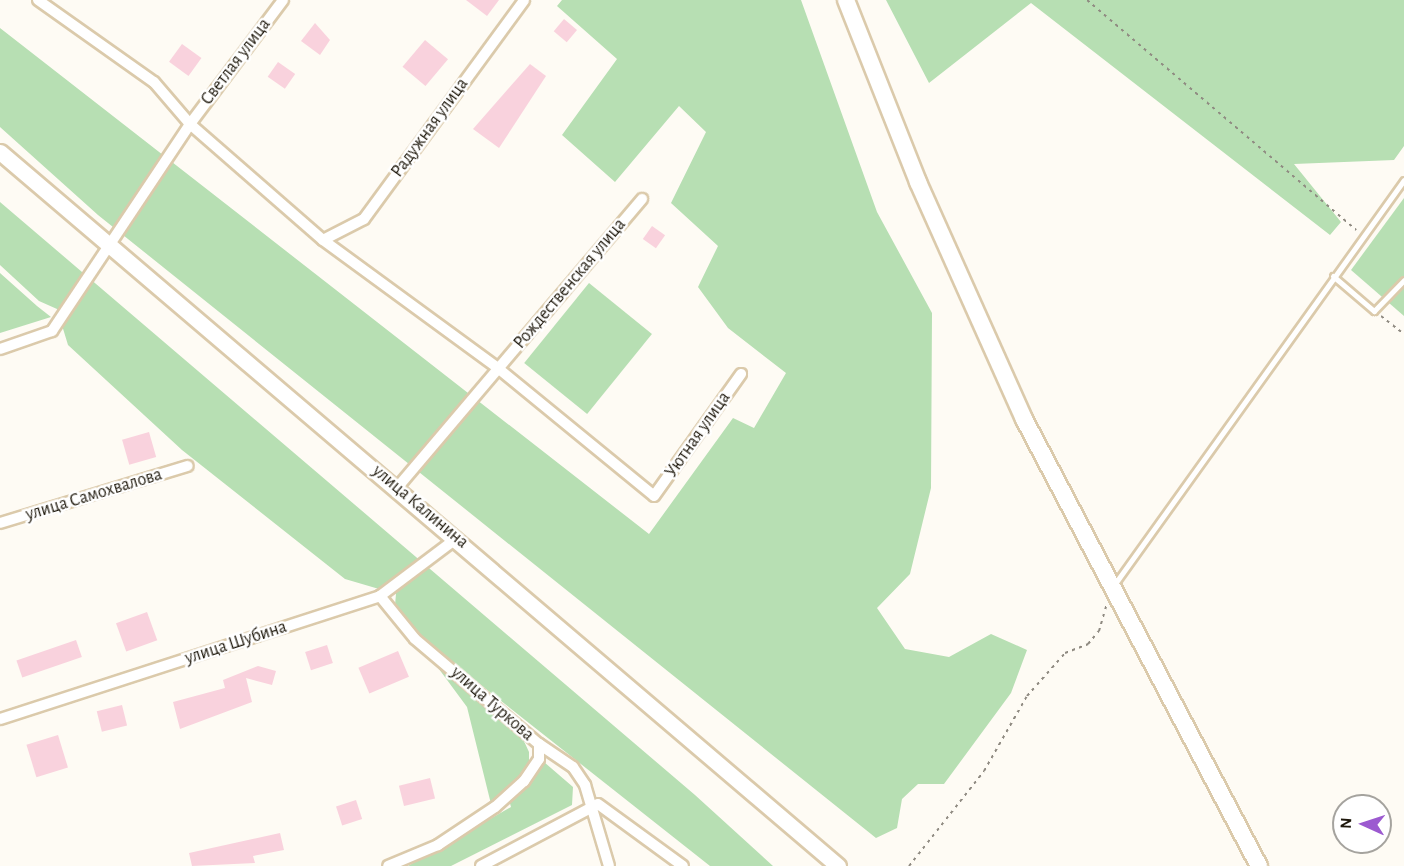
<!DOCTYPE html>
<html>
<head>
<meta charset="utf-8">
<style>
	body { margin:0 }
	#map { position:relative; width:1404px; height:866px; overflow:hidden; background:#fefbf4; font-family:"Alegreya Sans",sans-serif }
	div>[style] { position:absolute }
	.green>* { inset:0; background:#b7dfb3; transform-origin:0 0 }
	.building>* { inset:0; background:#f9d2dd; transform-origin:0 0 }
	.path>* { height:2px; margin-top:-1px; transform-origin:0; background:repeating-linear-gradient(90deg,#8f8a81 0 3px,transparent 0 7.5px) }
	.roads { filter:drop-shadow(2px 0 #dbcaab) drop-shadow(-2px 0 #dbcaab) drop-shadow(0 2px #dbcaab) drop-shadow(0 -2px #dbcaab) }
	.lane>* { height:5px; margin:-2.5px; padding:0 2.5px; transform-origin:2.5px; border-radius:2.5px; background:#fff }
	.street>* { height:10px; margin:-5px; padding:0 5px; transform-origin:5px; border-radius:5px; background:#fff }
	.secondary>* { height:15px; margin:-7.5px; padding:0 7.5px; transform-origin:7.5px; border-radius:7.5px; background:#fff }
	.primary>* { height:16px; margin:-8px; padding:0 8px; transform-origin:8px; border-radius:8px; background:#fff }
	span { translate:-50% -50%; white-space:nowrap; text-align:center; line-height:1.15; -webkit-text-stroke:5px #fff; paint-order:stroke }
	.street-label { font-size:18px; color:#1e180c }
	.north { position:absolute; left:1332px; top:794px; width:60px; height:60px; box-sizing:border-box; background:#fff; border:2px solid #a5a39e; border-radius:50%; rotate:273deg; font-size:16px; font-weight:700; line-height:24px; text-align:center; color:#1e180c }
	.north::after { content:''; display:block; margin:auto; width:21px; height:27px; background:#9c5ad0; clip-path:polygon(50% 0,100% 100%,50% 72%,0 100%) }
</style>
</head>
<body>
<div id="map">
	<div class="green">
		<i style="clip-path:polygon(562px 0,801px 0,877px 212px,932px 313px,931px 488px,910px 574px,877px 608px,905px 649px,949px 657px,991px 634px,1027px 650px,1011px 693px,944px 784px,918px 784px,902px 799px,897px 828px,876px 838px,98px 215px,0 127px,0 28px,649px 534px,733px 418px,754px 428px,786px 373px,728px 328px,698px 287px,718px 246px,671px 203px,706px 132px,679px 106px,615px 182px,562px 135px,617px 59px,557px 6px)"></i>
		<i style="clip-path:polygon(886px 0,1404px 0,1404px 146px,1394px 160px,1294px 164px,1341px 222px,1330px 235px,1031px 3px,929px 83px)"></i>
		<i style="clip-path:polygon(1404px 198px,1404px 316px,1351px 270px)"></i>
		<i style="clip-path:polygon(0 202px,695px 795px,773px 866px,710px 866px,420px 637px,395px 605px,396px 594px,345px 579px,182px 450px,68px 345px,57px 309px,39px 301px,0 265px)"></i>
		<i style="clip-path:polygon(0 273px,37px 306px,51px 317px,0 333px)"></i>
		<i style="left:589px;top:283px;width:81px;height:103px;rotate:39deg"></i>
		<i style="clip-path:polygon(436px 665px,523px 739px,529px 752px,529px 767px,491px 804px,467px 707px)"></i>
		<i style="clip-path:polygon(544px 762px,573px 787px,572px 805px,451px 866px,408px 866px,511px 807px,509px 800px)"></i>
	</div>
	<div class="building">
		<i style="clip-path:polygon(466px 0,499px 0,487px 16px)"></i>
		<i style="left:564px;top:19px;width:17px;height:16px;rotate:40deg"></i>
		<i style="clip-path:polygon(315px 23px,330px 40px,320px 55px,301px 41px)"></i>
		<i style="left:425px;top:40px;width:30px;height:35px;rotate:40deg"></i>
		<i style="left:182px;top:44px;width:24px;height:22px;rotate:36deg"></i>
		<i style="left:278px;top:62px;width:21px;height:18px;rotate:35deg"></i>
		<i style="clip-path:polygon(530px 64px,546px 76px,499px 148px,473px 129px)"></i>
		<i style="left:652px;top:226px;width:16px;height:16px;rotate:35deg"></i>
		<i style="left:149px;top:432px;width:26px;height:28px;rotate:74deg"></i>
		<i style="left:147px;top:612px;width:30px;height:33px;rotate:70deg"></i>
		<i style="left:76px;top:640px;width:18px;height:63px;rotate:71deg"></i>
		<i style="left:327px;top:645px;width:19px;height:23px;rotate:72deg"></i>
		<i style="left:398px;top:651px;width:28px;height:43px;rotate:67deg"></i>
		<i style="clip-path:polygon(258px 666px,276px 671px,272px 685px,246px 678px,252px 702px,180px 729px,173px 702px,225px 688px,223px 680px)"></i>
		<i style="left:122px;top:705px;width:21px;height:26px;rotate:76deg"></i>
		<i style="left:58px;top:735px;width:34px;height:33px;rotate:73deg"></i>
		<i style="left:430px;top:778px;width:21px;height:32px;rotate:76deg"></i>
		<i style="left:356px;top:800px;width:20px;height:21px;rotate:72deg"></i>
		<i style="clip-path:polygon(280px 833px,284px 850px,253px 856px,255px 863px,192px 866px,189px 853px)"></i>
	</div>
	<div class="path">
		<i style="left:1087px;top:0;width:354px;rotate:40.5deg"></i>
		<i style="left:1381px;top:316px;width:29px;rotate:38deg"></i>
		<i style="left:909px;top:866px;width:121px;rotate:-51.7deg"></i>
		<i style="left:984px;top:771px;width:86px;rotate:-60.2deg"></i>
		<i style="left:1027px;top:696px;width:57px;rotate:-48.5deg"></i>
		<i style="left:1065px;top:653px;width:25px;rotate:-21deg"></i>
		<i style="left:1088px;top:644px;width:17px;rotate:-50deg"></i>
		<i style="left:1099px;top:631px;width:26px;rotate:-74deg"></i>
	</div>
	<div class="roads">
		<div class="lane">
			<i style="left:1333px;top:276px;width:54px;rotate:40.5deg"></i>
			<i style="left:1374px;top:311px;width:43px;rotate:-45.9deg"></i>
			<i style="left:1114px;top:585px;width:498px;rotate:-54.4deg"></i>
		</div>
		<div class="street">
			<i style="left:38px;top:0;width:142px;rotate:35.3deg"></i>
			<i style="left:154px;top:82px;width:55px;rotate:49.4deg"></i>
			<i style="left:190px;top:124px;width:176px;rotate:41.1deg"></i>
			<i style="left:323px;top:240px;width:218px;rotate:36.2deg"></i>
			<i style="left:499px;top:369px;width:200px;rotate:39.3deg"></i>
			<i style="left:654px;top:496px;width:150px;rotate:-54.5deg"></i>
			<i style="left:323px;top:240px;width:46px;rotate:-27.1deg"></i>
			<i style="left:364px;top:219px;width:271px;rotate:-53.8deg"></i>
			<i style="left:0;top:349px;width:55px;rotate:-19.1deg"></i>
			<i style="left:52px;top:331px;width:249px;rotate:-56.3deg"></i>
			<i style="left:190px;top:124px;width:155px;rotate:-53.1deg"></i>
			<i style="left:397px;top:488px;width:379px;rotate:-49.7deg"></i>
			<i style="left:0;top:523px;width:196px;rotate:-16.9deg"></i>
			<i style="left:380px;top:596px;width:55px;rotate:50.9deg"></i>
			<i style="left:415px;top:639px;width:162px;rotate:40.3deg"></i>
			<i style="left:539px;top:744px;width:15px;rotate:90deg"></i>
			<i style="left:539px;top:759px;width:27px;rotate:124deg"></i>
			<i style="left:524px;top:781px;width:39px;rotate:138deg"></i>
			<i style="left:495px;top:807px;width:69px;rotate:146.3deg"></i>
			<i style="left:438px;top:845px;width:54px;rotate:157.2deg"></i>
			<i style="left:0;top:719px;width:399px;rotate:-17.9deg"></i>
			<i style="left:380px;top:596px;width:96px;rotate:-37deg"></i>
			<i style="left:539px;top:744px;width:41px;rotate:34.1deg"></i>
			<i style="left:573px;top:767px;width:22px;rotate:56deg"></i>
			<i style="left:585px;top:785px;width:84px;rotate:73.5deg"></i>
			<i style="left:481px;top:866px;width:132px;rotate:-27.9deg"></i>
			<i style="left:598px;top:804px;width:105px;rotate:36.1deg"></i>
		</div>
		<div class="secondary">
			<i style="left:0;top:152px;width:1101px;rotate:40.43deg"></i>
		</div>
		<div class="primary">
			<i style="left:846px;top:0;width:196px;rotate:68.4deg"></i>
			<i style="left:918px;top:182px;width:260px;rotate:65.9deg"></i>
			<i style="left:1024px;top:419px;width:505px;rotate:62.27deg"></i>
		</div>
	</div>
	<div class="street-label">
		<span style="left:236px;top:62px;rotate:-53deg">Светлая улица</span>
		<span style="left:430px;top:128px;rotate:-54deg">Радужная улица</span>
		<span style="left:570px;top:284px;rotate:-50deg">Рождественская улица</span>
		<span style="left:698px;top:435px;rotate:-55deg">Уютная улица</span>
		<span style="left:94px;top:495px;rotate:-17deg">улица Самохвалова</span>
		<span style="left:420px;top:507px;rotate:40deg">улица Калинина</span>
		<span style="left:236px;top:643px;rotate:-18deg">улица Шубина</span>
		<span style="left:492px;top:704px;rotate:41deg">улица Туркова</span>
	</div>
	<div class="north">N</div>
</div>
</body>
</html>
